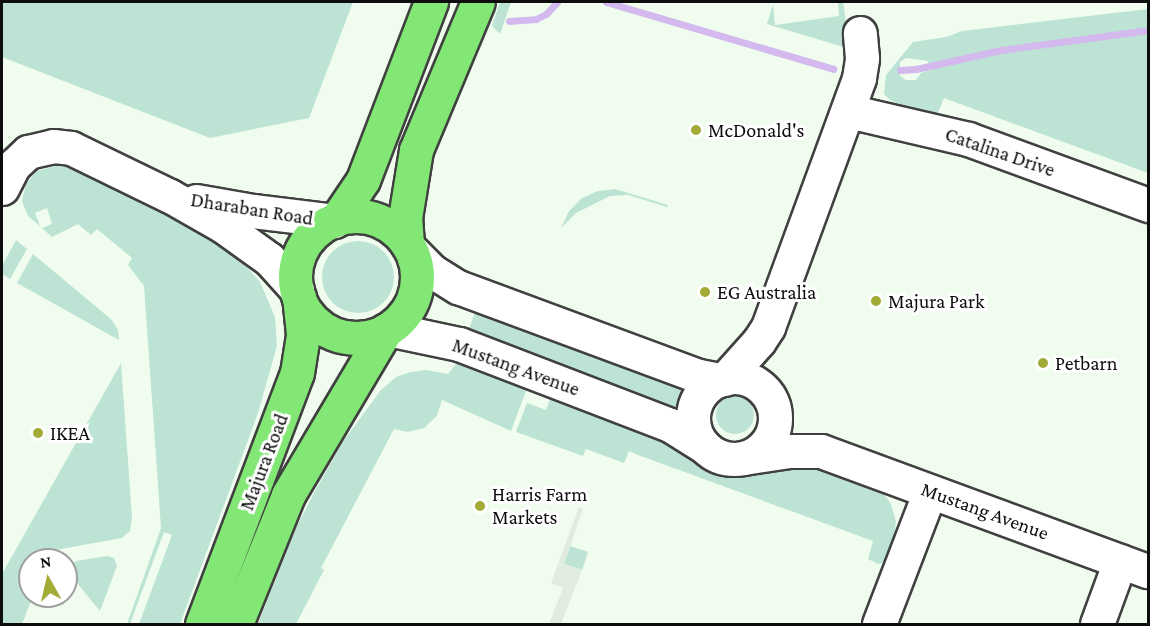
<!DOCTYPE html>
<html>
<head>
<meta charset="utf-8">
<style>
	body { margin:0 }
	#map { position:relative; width:1150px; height:626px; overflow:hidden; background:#f0fdee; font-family:"Crimson Pro",serif }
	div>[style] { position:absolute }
	.green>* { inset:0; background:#bce3d4; transform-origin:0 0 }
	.round { border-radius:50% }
	.plaza>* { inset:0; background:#e0ecde }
	.stream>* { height:7px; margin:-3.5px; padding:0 3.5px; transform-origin:3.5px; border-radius:3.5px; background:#d3b9ee }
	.roads { filter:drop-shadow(2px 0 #404040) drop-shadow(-2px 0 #404040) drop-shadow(0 2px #404040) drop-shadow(0 -2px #404040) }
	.minor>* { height:33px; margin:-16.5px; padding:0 16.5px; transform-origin:16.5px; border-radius:16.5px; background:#fff }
	.minor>.ring { margin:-16.5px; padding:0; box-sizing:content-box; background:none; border:33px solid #fff; border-radius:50% }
	.major>* { height:33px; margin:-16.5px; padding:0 16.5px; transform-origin:16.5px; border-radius:16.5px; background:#82e774 }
	.major>.ring { margin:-16.5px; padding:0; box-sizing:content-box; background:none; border:33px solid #82e774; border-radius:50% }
	.dots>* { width:16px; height:16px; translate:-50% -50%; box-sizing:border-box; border:3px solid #fff; border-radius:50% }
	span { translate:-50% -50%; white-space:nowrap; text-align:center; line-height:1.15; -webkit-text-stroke:6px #fff; paint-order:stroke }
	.poi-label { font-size:20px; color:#0d0d0d }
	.left { translate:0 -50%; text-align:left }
	.street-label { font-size:20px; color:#0d0d0d }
	.frame { position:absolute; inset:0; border:3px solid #0d0d0d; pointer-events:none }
	.north { position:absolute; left:18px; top:548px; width:60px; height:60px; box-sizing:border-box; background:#fff; border:2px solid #9e9e9e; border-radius:50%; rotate:352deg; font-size:16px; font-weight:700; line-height:24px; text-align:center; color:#0d0d0d }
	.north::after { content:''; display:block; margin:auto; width:21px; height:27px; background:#a2ab36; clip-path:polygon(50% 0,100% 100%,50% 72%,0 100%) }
</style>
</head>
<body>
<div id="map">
	<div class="green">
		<i style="clip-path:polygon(2px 2px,353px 2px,309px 118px,210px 138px,2px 57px)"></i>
		<i style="clip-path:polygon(500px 2px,511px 2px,500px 34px,492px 26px)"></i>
		<i style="clip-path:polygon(838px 2px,843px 2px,850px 49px,767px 24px,773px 4px,775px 25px,839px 16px)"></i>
		<i style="clip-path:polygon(evenodd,1148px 9px,1148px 173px,944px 98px,937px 115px,902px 109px,902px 105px,891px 101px,884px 94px,886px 75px,913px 42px,946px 37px,962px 31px,1148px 9px,906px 58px,928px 61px,930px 70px,921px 73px,916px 80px,906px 80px,900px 76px,900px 62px,906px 58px)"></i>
		<i style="clip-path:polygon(63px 164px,84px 169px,248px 253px,241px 261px,260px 282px,275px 317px,277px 346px,258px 413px,180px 624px,139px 624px,172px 535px,164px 532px,130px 624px,127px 624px,161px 528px,144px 286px,128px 265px,132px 258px,97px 229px,91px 235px,78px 224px,52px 237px,42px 228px,52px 224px,47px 208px,35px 213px,40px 226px,28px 216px,22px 201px,26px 184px,37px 171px)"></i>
		<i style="clip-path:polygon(615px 189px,668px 205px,667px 207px,628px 195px,610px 196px,576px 213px,561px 228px,569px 211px,582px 198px,598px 191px)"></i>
		<i style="clip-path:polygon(16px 240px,27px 249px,10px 279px,2px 274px,2px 266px)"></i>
		<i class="round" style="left:322px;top:241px;width:72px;height:72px"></i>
		<i style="clip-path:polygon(33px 254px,112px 320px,118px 330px,119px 340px,17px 283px)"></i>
		<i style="clip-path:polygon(477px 306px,684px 386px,677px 406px,673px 408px,468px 332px)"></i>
		<i style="clip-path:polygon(459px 360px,528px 386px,511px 431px,442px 400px,437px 416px,424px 428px,408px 432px,394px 429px,321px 568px,324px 570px,296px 624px,258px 624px,294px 532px,314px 493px,342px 443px,381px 390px,396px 377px,411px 372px,426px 370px,448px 374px)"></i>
		<i style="clip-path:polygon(121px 363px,132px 517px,130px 531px,122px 538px,50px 551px,46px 560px,30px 560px,30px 596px,33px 596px,22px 624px,2px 624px,2px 574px)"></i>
		<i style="clip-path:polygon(552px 394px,676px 440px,702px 462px,721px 471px,736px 472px,787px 456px,880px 489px,891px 504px,896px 522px,893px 544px,886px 562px,878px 564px,868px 559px,873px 541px,638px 455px,629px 451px,624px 463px,586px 449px,583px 456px,516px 432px,527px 403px,546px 410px)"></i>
		<i class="round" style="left:716px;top:396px;width:38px;height:38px"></i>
		<i style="left:570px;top:546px;width:19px;height:19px;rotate:18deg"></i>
		<i style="clip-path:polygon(107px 556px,114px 558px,117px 566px,100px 611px,72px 577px,69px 568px,76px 561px)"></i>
	</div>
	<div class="plaza">
		<i style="clip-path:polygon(579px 507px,583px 509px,564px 564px,582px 570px,561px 624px,549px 624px,563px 588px,551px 583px)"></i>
	</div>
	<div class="stream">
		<i style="left:606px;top:2px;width:237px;rotate:16.4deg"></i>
		<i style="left:509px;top:21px;width:27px;rotate:-4deg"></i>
		<i style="left:536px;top:19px;width:11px;rotate:-27deg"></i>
		<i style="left:546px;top:14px;width:16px;rotate:-47deg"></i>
		<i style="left:900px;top:70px;width:16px;rotate:-4deg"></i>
		<i style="left:916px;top:69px;width:87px;rotate:-12.6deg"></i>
		<i style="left:1001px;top:50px;width:148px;rotate:-7.7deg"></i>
	</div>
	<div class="roads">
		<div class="minor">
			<i style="left:848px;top:111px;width:123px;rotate:13.1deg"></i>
			<i style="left:968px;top:139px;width:192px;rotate:20.1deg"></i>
			<i style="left:2px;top:188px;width:25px;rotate:-63deg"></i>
			<i style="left:13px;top:166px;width:21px;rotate:-43deg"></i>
			<i style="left:28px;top:152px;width:26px;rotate:-13deg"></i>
			<i style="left:53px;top:146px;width:18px;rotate:6deg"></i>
			<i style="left:71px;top:148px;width:110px;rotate:25.9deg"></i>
			<i style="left:170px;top:196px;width:61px;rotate:29.5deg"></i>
			<i style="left:223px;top:226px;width:57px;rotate:35.7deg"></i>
			<i style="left:269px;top:259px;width:42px;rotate:47.9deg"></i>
			<i style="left:196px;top:201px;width:58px;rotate:10deg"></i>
			<i style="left:253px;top:211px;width:82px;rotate:7deg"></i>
			<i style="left:412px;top:251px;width:28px;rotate:45deg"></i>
			<i style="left:432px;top:271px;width:31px;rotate:32deg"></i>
			<i style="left:458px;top:287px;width:257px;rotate:20.3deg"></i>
			<i style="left:699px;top:376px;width:21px;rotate:11deg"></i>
			<i style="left:388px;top:329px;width:73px;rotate:11.9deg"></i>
			<i style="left:459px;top:344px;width:226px;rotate:21deg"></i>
			<i style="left:670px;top:425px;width:41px;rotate:32.2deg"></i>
			<i class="ring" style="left:693px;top:377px;width:49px;height:49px"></i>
			<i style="left:725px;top:379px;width:51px;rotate:-48.2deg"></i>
			<i style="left:759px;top:341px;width:17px;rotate:-57deg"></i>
			<i style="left:768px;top:327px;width:265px;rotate:-69.9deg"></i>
			<i style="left:859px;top:78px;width:20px;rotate:-81deg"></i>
			<i style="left:862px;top:58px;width:25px;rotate:-95deg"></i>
			<i style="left:743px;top:458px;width:47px;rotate:-8.7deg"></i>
			<i style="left:789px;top:451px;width:32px"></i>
			<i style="left:821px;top:451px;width:348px;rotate:20.2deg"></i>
			<i style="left:879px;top:624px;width:142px;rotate:-69deg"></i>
			<i style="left:1097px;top:624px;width:67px;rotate:-69.9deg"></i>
		</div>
		<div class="major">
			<i class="ring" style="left:295px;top:216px;width:89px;height:89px"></i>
			<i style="left:336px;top:220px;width:48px;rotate:-56deg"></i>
			<i style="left:363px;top:180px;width:191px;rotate:-69.1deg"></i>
			<i style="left:407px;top:244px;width:26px;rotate:-94deg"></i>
			<i style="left:405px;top:218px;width:69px;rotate:-80.8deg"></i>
			<i style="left:416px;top:150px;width:160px;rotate:-67.3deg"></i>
			<i style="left:202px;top:624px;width:268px;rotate:-69.3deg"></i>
			<i style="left:297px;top:373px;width:39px;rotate:-81deg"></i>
			<i style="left:303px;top:334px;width:37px;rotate:-96deg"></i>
			<i style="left:236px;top:624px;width:139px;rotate:-68deg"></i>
			<i style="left:288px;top:495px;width:192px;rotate:-59.3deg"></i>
		</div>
	</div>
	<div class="dots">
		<i style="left:696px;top:130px;background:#a2ab36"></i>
		<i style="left:705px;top:292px;background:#a2ab36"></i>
		<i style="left:876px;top:301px;background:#a2ab36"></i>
		<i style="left:1043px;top:363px;background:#a2ab36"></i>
		<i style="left:38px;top:433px;background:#a2ab36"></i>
		<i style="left:480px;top:506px;background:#a2ab36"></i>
	</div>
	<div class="poi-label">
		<span class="left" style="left:708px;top:130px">McDonald's</span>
		<span class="left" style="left:717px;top:292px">EG Australia</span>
		<span class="left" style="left:888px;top:301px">Majura Park</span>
		<span class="left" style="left:1055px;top:363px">Petbarn</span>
		<span class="left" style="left:50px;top:433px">IKEA</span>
		<span class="left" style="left:492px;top:506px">Harris Farm<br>Markets</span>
	</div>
	<div class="street-label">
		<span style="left:1000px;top:152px;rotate:19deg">Catalina Drive</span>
		<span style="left:252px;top:209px;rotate:9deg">Dharaban Road</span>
		<span style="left:516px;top:367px;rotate:20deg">Mustang Avenue</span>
		<span style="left:264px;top:462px;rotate:-69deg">Majura Road</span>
		<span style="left:985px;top:511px;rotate:20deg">Mustang Avenue</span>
	</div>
	<div class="frame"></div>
	<div class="north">N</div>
</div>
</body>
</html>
